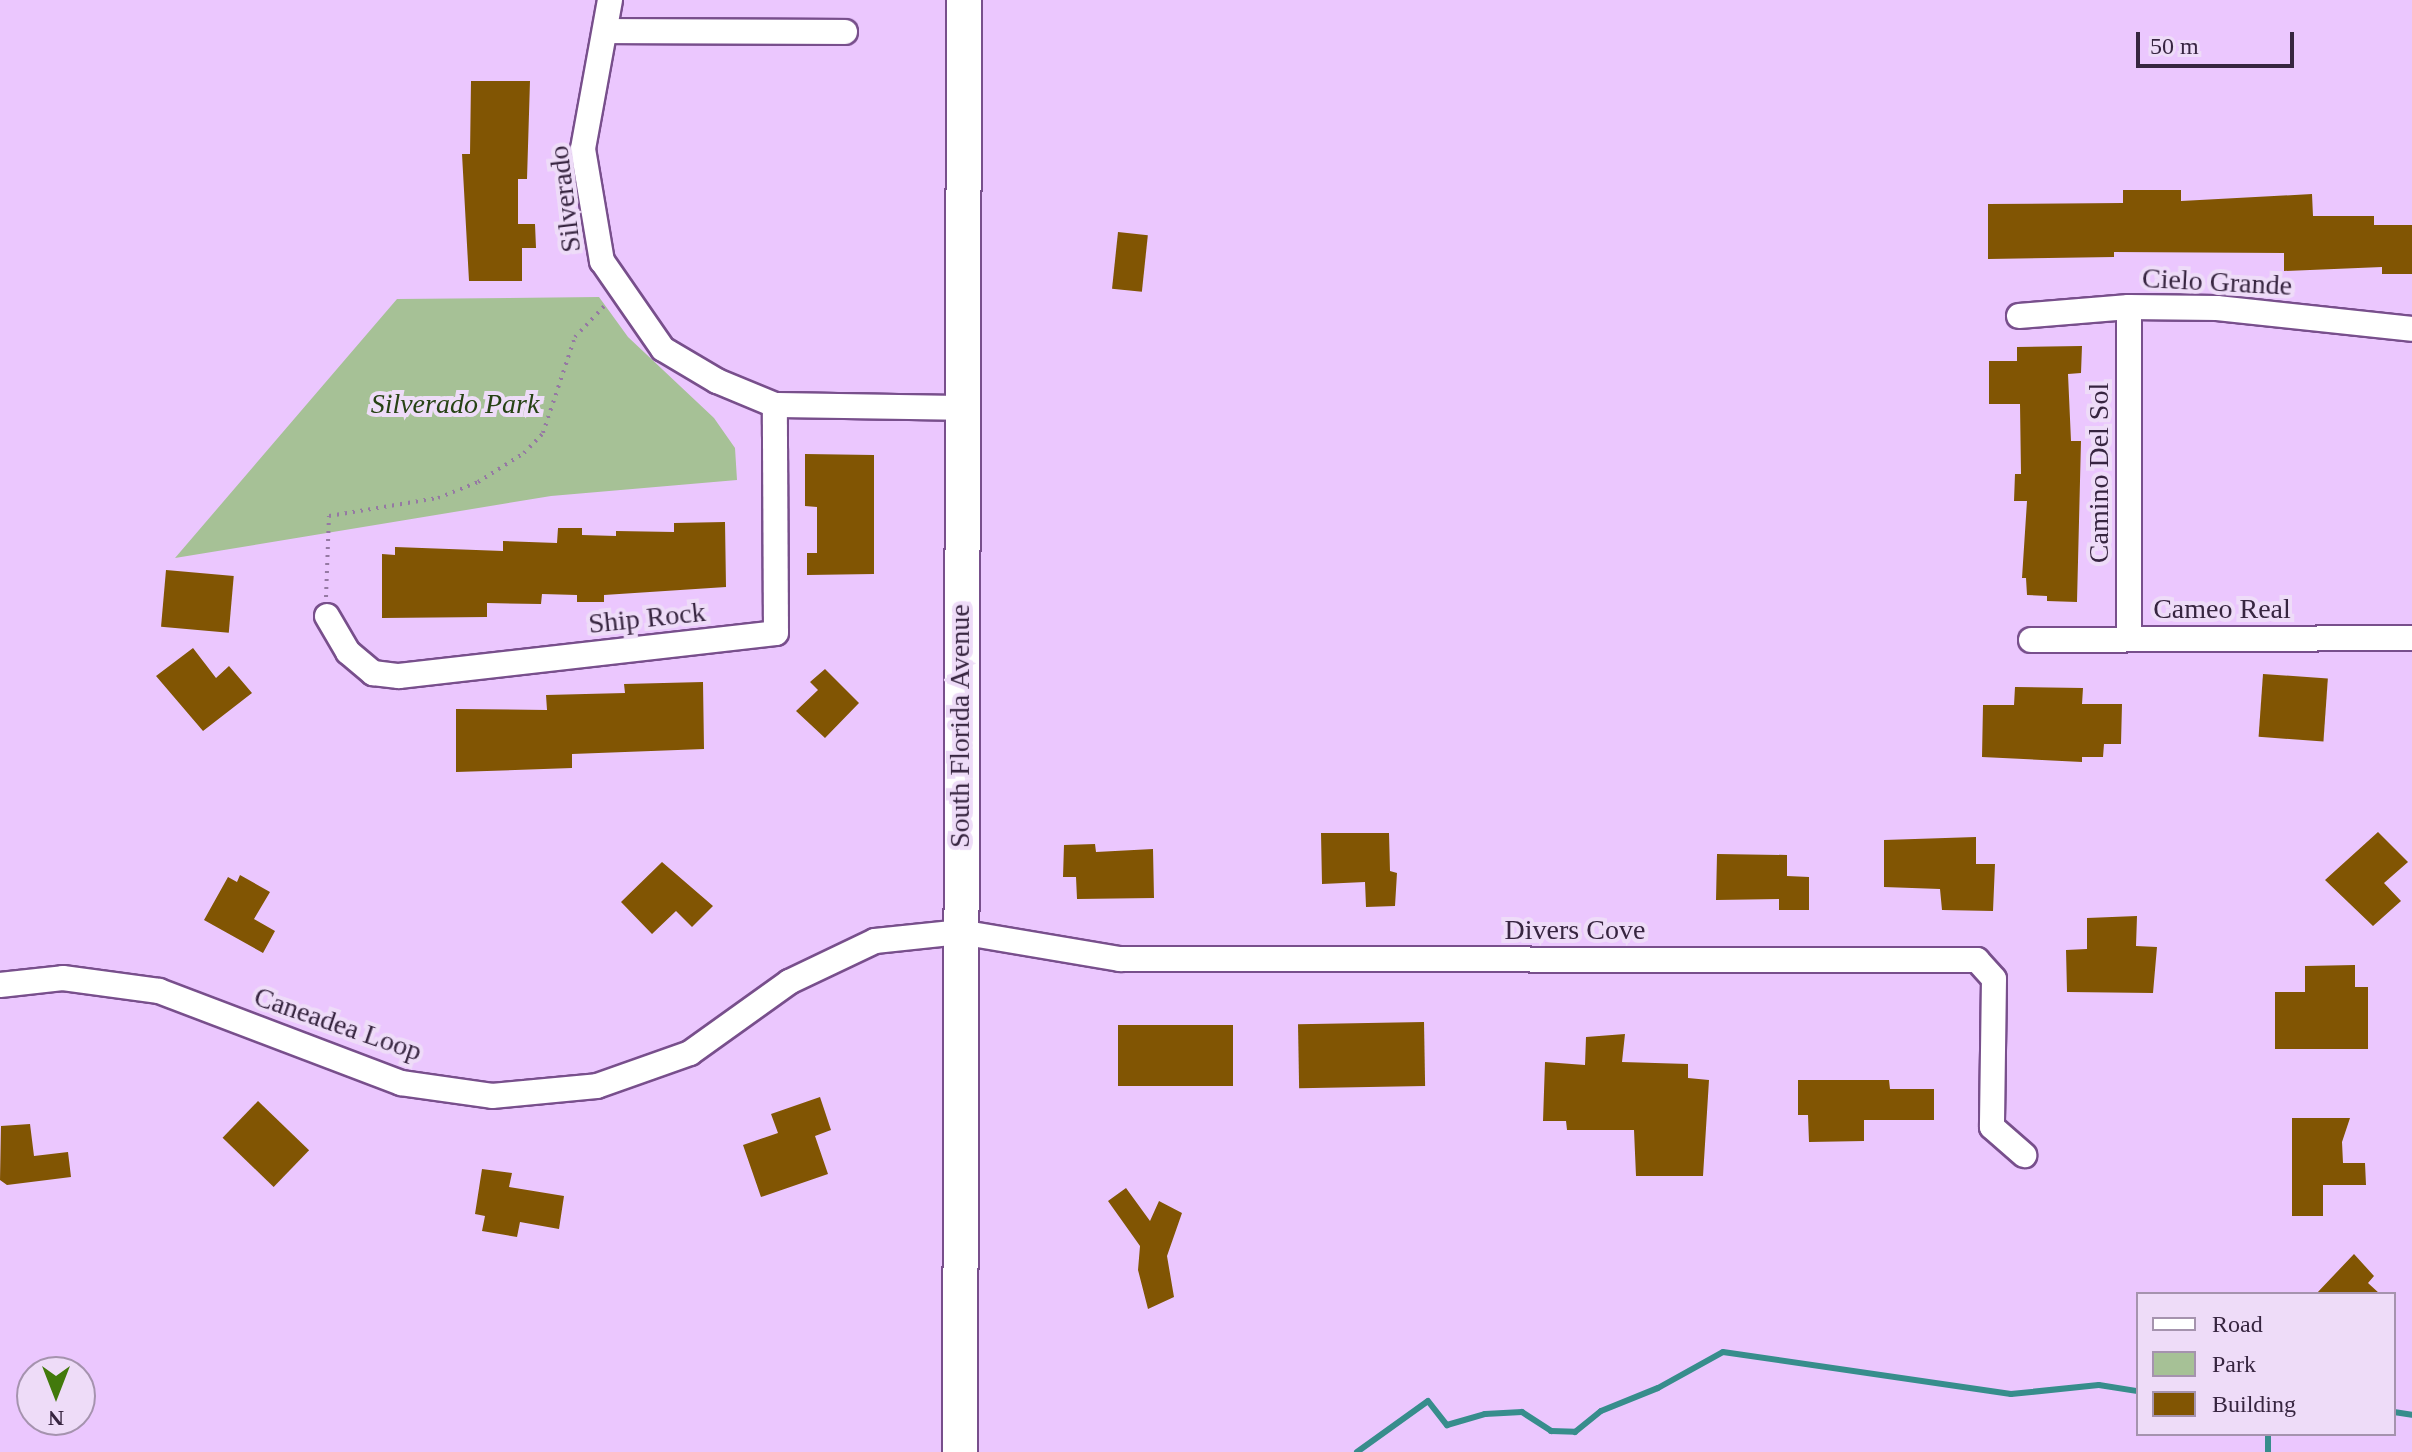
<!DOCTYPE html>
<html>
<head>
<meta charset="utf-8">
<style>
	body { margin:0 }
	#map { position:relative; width:2412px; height:1452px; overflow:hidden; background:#ebc7fe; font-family:Georgia,serif }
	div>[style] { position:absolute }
	.green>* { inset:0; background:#a6c196 }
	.stream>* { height:6px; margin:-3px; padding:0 3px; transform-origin:3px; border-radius:3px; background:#378d8c }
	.building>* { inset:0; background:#815503; transform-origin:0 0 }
	.path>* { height:4px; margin-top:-2px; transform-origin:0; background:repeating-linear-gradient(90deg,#9579a3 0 2px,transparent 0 8px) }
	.roads { filter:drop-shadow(2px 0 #784f8c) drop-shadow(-2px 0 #784f8c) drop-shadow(0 2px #784f8c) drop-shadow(0 -2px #784f8c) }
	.street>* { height:24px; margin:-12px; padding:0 12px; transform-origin:12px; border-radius:12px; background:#fff }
	.secondary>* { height:34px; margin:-17px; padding:0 17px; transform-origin:17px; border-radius:17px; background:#fff }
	span { translate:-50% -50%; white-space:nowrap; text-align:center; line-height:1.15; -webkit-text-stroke:8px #eedcf8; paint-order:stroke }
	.street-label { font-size:28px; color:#372540 }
	.park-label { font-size:28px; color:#274214; font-style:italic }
	.legend { position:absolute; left:2136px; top:1292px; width:260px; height:144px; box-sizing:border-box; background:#eedcf8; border:2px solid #a593ae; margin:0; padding:10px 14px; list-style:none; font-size:24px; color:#372540 }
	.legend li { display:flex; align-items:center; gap:16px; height:40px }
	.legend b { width:40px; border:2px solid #a593ae }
	.north { position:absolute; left:16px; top:1356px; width:80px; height:80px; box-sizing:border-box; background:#eedcf8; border:2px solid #a593ae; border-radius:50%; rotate:180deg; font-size:22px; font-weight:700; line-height:32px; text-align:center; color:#372540 }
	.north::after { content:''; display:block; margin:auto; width:28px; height:36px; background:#42790c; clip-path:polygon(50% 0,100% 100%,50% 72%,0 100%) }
	.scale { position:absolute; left:2136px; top:32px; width:158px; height:36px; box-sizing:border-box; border:4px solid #372540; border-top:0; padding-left:10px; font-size:24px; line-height:28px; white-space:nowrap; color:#372540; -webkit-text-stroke:6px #eedcf8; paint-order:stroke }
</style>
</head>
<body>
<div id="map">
	<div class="green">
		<i style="clip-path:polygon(599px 297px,628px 337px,714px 418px,735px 448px,737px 480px,551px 496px,175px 558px,397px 299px)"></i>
	</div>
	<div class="stream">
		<i style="left:2394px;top:1412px;width:18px;rotate:9deg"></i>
		<i style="left:1357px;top:1452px;width:87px;rotate:-35.7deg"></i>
		<i style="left:1428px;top:1401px;width:31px;rotate:52deg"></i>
		<i style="left:1447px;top:1425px;width:40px;rotate:-16deg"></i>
		<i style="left:1485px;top:1414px;width:37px;rotate:-3deg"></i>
		<i style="left:1522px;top:1412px;width:35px;rotate:33deg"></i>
		<i style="left:1551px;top:1431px;width:24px;rotate:2deg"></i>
		<i style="left:1575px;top:1432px;width:33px;rotate:-39deg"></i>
		<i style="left:1601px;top:1411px;width:61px;rotate:-22deg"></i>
		<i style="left:1658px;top:1388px;width:74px;rotate:-29deg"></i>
		<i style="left:1723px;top:1352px;width:291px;rotate:8.3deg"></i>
		<i style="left:2011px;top:1394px;width:88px;rotate:-5.8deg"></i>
		<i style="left:2099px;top:1385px;width:39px;rotate:9deg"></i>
		<i style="left:2268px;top:1452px;width:18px;rotate:-90deg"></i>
	</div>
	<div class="building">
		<i style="clip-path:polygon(471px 81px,530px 81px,527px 179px,518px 179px,518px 224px,535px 224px,536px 248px,522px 248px,522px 281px,469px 281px,462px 154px,470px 154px)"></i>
		<i style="clip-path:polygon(2123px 190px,2181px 190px,2181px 201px,2312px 194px,2313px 216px,2374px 216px,2374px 225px,2412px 225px,2412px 274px,2382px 274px,2382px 267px,2284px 271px,2284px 253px,2114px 252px,2114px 257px,1988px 259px,1988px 204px,2123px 203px)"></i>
		<i style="left:1118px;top:232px;width:30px;height:57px;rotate:6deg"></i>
		<i style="clip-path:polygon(2082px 346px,2081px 373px,2068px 374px,2071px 441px,2081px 441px,2077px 602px,2047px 601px,2047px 596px,2027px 595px,2026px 578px,2022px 578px,2027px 501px,2014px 501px,2015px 474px,2021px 474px,2020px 404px,1989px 404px,1989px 361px,2017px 361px,2017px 347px)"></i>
		<i style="clip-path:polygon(805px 454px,874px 455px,874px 574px,807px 575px,807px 553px,817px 553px,817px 507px,805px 506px)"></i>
		<i style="clip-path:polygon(725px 522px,726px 587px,604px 595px,604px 602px,577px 602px,577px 595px,542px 594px,541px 604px,487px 603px,487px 617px,382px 618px,382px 554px,395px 555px,395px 547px,503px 551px,503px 541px,557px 543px,558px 528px,582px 528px,582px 535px,616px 536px,616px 531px,674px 532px,674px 523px)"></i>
		<i style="left:166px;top:570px;width:68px;height:57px;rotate:5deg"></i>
		<i style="clip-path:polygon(193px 648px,216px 678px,229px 666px,252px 693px,203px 731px,156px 676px)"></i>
		<i style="clip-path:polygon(825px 669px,859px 703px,825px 738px,796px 711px,818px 690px,810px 682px)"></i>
		<i style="left:2263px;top:674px;width:65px;height:63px;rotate:4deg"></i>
		<i style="clip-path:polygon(703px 682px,704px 749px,572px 754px,572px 768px,456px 772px,456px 709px,547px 710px,546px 695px,625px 693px,624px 684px)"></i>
		<i style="clip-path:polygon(2015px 687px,2083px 688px,2082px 704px,2122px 704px,2121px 744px,2104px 744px,2103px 757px,2082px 757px,2082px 762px,1982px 757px,1983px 705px,2014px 705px)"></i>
		<i style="clip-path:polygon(2378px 832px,2408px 862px,2384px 883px,2401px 901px,2373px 926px,2325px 880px)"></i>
		<i style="clip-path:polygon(1321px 833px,1389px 833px,1390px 871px,1397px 873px,1395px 906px,1366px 907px,1365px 882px,1322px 884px)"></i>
		<i style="clip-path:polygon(1976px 837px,1976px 864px,1995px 864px,1993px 911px,1942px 910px,1940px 889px,1884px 887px,1884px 840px)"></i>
		<i style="clip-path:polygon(1095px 844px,1096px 852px,1153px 849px,1154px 898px,1077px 899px,1076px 877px,1063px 877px,1064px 845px)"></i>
		<i style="clip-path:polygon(1717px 854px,1787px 855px,1787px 876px,1809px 877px,1809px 910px,1779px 910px,1779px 899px,1716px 900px)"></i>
		<i style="clip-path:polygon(662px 862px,713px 906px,692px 927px,676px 911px,652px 934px,621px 902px)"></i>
		<i style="clip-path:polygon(240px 875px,270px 892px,254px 919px,275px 931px,263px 953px,204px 920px,228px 877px,237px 882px)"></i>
		<i style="clip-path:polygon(2137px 916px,2136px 946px,2157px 947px,2153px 993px,2067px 992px,2066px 950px,2087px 949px,2087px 918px)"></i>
		<i style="clip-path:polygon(2355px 965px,2355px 987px,2368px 987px,2368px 1049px,2275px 1049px,2275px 992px,2305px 992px,2305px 966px)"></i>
		<i style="left:1424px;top:1022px;width:64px;height:126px;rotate:89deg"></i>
		<i style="left:1118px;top:1025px;width:115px;height:61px"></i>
		<i style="clip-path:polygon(1625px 1034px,1622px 1062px,1688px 1064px,1688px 1078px,1709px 1080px,1703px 1176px,1636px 1176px,1634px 1130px,1567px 1130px,1566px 1121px,1543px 1121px,1545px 1062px,1585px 1065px,1586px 1037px)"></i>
		<i style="clip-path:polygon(1798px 1080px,1889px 1080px,1890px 1089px,1934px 1089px,1934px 1120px,1864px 1120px,1864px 1141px,1809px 1142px,1808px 1115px,1798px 1115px)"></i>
		<i style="clip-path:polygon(820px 1097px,831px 1130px,815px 1136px,828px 1174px,761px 1197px,743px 1145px,778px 1133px,771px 1114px)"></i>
		<i style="left:258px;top:1101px;width:71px;height:51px;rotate:44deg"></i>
		<i style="clip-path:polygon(2292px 1118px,2350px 1118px,2342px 1142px,2343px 1163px,2365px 1163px,2366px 1185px,2323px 1185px,2323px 1216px,2292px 1216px)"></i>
		<i style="clip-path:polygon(30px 1124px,34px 1156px,68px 1152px,71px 1177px,7px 1185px,0 1180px,1px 1126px)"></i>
		<i style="clip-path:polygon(482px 1169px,512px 1173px,509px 1187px,564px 1196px,559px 1229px,520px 1222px,517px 1237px,482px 1231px,485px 1216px,475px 1214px)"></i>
		<i style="clip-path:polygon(1126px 1188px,1150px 1221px,1159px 1201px,1182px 1213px,1167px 1256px,1174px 1297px,1148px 1309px,1138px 1270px,1140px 1246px,1108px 1201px)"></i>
		<i style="clip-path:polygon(2354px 1254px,2374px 1276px,2368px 1283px,2380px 1294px,2316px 1294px)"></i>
	</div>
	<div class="path">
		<i style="left:326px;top:597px;width:81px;rotate:-87.9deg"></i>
		<i style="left:329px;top:516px;width:110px;rotate:-9.4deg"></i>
		<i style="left:438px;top:498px;width:43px;rotate:-21.8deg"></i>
		<i style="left:478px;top:482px;width:54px;rotate:-32.2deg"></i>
		<i style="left:524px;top:453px;width:28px;rotate:-46deg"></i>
		<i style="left:543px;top:433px;width:101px;rotate:-71.6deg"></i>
		<i style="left:575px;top:337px;width:47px;rotate:-46.7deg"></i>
	</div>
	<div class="roads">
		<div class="street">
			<i style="left:610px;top:0;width:151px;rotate:100.3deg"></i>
			<i style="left:583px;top:149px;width:114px;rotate:80.4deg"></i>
			<i style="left:602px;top:261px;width:107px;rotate:55.3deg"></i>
			<i style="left:663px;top:349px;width:63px;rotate:30.7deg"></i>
			<i style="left:717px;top:381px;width:63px;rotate:22.5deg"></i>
			<i style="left:775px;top:405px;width:187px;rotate:0.9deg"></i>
			<i style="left:605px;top:31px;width:240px;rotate:0.2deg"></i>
			<i style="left:2129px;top:307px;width:332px;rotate:90deg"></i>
			<i style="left:2019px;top:316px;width:110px;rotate:-4.7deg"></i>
			<i style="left:2129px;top:307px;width:88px;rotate:0.7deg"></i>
			<i style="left:2217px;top:308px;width:196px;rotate:6.1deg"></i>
			<i style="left:327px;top:616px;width:42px;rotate:59.7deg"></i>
			<i style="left:348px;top:652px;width:33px;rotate:40deg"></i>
			<i style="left:373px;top:673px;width:26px;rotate:7deg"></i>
			<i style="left:399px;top:676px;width:379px;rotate:-6.5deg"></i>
			<i style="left:776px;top:633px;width:228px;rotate:-90.3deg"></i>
			<i style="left:2031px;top:640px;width:381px;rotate:-0.3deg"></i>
			<i style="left:0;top:985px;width:63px;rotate:-6.3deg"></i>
			<i style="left:63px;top:978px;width:97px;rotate:7.7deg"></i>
			<i style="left:159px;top:991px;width:259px;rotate:20.8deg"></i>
			<i style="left:401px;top:1083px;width:92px;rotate:8.1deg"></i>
			<i style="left:492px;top:1096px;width:105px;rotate:-5.4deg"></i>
			<i style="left:597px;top:1086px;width:99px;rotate:-19.5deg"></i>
			<i style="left:690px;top:1053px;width:122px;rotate:-35.6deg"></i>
			<i style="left:789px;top:982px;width:95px;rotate:-25.5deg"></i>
			<i style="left:875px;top:941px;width:85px;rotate:-6deg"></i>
			<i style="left:960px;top:932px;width:162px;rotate:9.6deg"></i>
			<i style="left:1120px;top:959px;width:857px;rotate:0.07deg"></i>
			<i style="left:1977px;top:960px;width:25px;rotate:48deg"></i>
			<i style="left:1994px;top:979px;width:148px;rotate:90.8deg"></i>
			<i style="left:1992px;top:1127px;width:43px;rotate:41.2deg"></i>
		</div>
		<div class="secondary">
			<i style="left:960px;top:1452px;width:1452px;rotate:-89.84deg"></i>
		</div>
	</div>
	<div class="street-label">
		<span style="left:565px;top:199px;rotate:-97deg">Silverado</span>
		<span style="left:2217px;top:282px;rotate:3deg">Cielo Grande</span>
		<span style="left:2099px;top:473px;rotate:-90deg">Camino Del Sol</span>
		<span style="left:2222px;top:609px">Cameo Real</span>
		<span style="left:647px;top:618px;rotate:-6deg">Ship Rock</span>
		<span style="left:960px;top:726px;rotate:-90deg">South Florida Avenue</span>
		<span style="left:1575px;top:930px">Divers Cove</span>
		<span style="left:338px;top:1024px;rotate:19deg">Caneadea Loop</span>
	</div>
	<div class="park-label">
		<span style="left:455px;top:404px">Silverado Park</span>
	</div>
	<ul class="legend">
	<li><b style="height:10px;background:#fff"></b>Road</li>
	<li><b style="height:22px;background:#a6c196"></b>Park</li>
	<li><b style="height:22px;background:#815503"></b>Building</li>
	</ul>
	<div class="north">N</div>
	<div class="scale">50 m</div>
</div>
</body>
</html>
